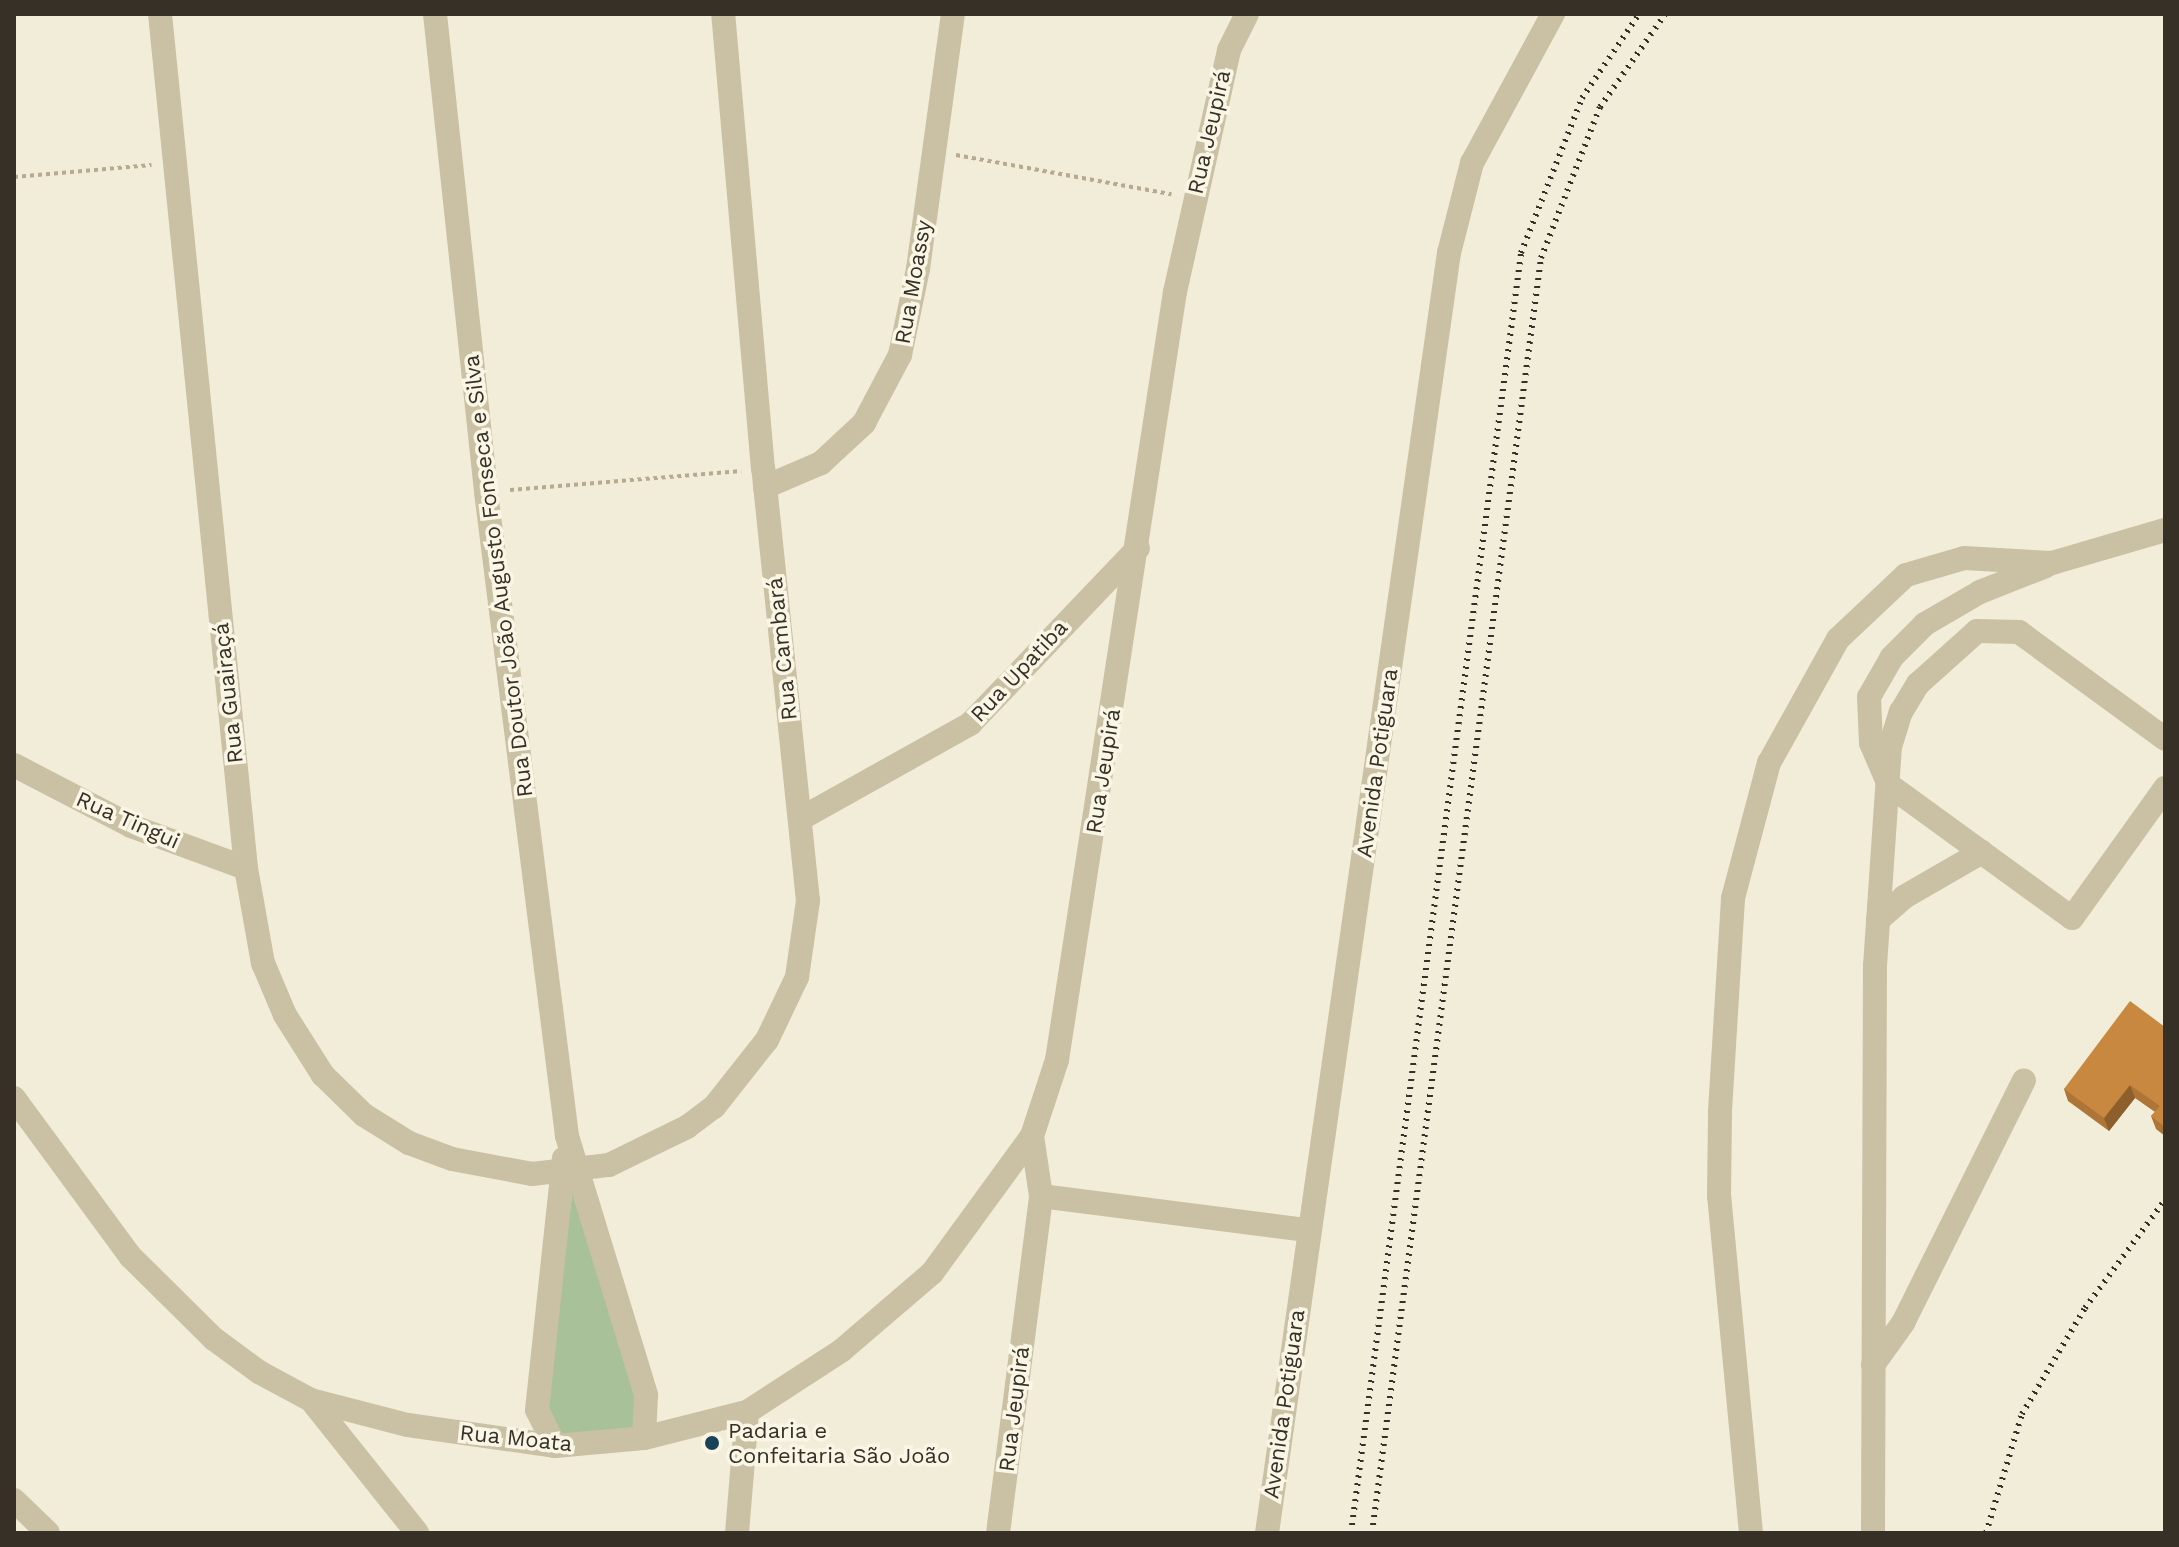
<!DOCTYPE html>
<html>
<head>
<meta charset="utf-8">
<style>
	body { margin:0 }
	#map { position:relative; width:2179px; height:1547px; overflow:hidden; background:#f2edd9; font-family:"Work Sans",sans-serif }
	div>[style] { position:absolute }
	.green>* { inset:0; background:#a8c199 }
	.path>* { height:4px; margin-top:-2px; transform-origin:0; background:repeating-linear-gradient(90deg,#b6ab8f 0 4px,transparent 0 8px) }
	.minor>* { height:24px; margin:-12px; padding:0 12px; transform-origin:12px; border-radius:12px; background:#cac1a5 }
	.rail>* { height:6px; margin-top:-3px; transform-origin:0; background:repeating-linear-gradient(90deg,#363026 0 2px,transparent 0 8px) }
	.wall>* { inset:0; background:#ad7537 }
	.shaded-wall>* { inset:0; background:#8d5f2d }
	.building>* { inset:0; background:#c98840 }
	.dots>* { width:22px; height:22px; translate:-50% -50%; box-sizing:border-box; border:4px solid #faf6e5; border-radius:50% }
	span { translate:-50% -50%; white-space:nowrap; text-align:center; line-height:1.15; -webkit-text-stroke:7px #faf6e5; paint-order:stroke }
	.street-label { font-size:22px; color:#363026 }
	.poi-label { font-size:22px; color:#363026 }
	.left { translate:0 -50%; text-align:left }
	.frame { position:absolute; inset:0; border:16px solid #363026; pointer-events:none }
</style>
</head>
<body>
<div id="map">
	<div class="green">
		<i style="clip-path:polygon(573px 1186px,643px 1396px,641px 1435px,560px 1442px,546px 1408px)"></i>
	</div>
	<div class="path">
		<i style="left:956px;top:155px;width:219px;rotate:10.3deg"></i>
		<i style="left:14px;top:177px;width:138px;rotate:-5deg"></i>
		<i style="left:510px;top:490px;width:232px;rotate:-4.7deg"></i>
	</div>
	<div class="minor">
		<i style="left:160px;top:14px;width:858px;rotate:84.25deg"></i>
		<i style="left:246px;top:868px;width:97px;rotate:79.9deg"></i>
		<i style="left:263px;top:963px;width:56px;rotate:67.1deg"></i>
		<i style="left:285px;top:1015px;width:71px;rotate:57.7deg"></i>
		<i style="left:323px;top:1075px;width:57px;rotate:44.3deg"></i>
		<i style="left:364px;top:1115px;width:53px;rotate:31.9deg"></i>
		<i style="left:409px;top:1143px;width:46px;rotate:20.4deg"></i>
		<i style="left:452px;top:1159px;width:81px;rotate:10.6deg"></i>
		<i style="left:532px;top:1174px;width:78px;rotate:-6.7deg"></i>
		<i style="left:609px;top:1165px;width:87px;rotate:-26deg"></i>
		<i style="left:687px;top:1127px;width:34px;rotate:-37deg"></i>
		<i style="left:714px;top:1107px;width:85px;rotate:-51.7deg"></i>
		<i style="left:767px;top:1040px;width:70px;rotate:-64.5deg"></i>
		<i style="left:797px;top:977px;width:77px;rotate:-81.8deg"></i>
		<i style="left:808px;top:901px;width:434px;rotate:-95.9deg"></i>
		<i style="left:763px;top:469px;width:457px;rotate:-95deg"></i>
		<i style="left:435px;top:14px;width:481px;rotate:83.9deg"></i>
		<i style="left:486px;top:492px;width:649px;rotate:82.83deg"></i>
		<i style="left:567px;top:1136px;width:271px;rotate:73deg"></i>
		<i style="left:646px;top:1395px;width:43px;rotate:92.7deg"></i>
		<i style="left:765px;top:487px;width:61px;rotate:-23.2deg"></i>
		<i style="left:821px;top:463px;width:59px;rotate:-42.9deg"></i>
		<i style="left:864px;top:423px;width:77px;rotate:-62.1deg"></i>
		<i style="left:900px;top:355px;width:88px;rotate:-78.2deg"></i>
		<i style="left:918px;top:269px;width:257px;rotate:-82.2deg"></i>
		<i style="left:2046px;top:566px;width:71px;rotate:158.5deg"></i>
		<i style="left:1980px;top:592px;width:64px;rotate:149.8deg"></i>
		<i style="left:1925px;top:624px;width:47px;rotate:135deg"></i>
		<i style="left:1892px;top:657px;width:46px;rotate:119.9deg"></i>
		<i style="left:1869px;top:697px;width:46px;rotate:87.5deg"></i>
		<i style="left:1871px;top:743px;width:46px;rotate:66.8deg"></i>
		<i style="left:1889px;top:785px;width:226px;rotate:36deg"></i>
		<i style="left:2072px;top:918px;width:160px;rotate:-54.4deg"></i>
		<i style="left:14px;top:765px;width:132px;rotate:27.5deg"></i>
		<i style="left:131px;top:826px;width:122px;rotate:20.1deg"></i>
		<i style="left:800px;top:819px;width:195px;rotate:-29.2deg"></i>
		<i style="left:970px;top:724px;width:243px;rotate:-46.3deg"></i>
		<i style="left:1878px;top:920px;width:35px;rotate:-41deg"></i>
		<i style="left:1904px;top:897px;width:90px;rotate:-30deg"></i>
		<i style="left:14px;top:1098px;width:197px;rotate:53.7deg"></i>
		<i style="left:131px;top:1257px;width:117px;rotate:44.7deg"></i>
		<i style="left:214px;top:1339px;width:56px;rotate:36.3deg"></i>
		<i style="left:259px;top:1372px;width:59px;rotate:28.3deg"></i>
		<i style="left:311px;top:1400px;width:100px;rotate:14.5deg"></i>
		<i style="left:408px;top:1425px;width:148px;rotate:8.1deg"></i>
		<i style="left:555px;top:1446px;width:89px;rotate:-5.1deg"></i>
		<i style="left:644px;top:1438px;width:106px;rotate:-14.2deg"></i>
		<i style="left:747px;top:1412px;width:112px;rotate:-33deg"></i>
		<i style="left:841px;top:1351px;width:120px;rotate:-40.6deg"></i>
		<i style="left:932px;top:1273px;width:170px;rotate:-53.9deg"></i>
		<i style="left:1041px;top:1196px;width:268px;rotate:7.3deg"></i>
		<i style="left:1873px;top:1365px;width:52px;rotate:-54.5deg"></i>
		<i style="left:1903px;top:1323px;width:271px;rotate:-63.5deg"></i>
		<i style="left:311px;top:1400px;width:170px;rotate:51.4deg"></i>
		<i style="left:555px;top:1446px;width:40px;rotate:-116.6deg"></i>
		<i style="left:537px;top:1410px;width:253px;rotate:-83.9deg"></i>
		<i style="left:14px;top:1500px;width:47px;rotate:44.1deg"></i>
		<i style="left:737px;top:1533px;width:121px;rotate:-85.3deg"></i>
		<i style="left:998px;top:1533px;width:340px;rotate:-82.7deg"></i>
		<i style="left:1041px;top:1196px;width:61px;rotate:-98.5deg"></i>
		<i style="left:1032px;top:1136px;width:80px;rotate:-71.8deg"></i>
		<i style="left:1057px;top:1060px;width:777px;rotate:-81.27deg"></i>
		<i style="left:1175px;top:292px;width:248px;rotate:-77.4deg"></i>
		<i style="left:1229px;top:50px;width:40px;rotate:-63.4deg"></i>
		<i style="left:1267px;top:1533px;width:1293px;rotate:-81.91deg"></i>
		<i style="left:1449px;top:253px;width:93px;rotate:-75.7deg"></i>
		<i style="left:1472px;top:163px;width:170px;rotate:-61.5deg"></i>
		<i style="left:1751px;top:1533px;width:338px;rotate:-95.4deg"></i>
		<i style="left:1719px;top:1197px;width:86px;rotate:-89.3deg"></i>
		<i style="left:1720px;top:1111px;width:213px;rotate:-86.5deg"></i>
		<i style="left:1733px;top:898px;width:140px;rotate:-75.1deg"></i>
		<i style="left:1769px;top:763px;width:142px;rotate:-60.9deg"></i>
		<i style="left:1838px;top:639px;width:93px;rotate:-43.3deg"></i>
		<i style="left:1906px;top:575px;width:60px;rotate:-16.3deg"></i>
		<i style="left:1964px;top:558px;width:88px;rotate:3.3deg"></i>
		<i style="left:2052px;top:563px;width:118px;rotate:-16.3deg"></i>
		<i style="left:1873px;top:1533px;width:567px;rotate:-89.8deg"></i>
		<i style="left:1875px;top:966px;width:220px;rotate:-86.1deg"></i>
		<i style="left:1890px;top:747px;width:37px;rotate:-73deg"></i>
		<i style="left:1901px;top:712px;width:33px;rotate:-59deg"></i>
		<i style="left:1918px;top:684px;width:79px;rotate:-41.9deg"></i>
		<i style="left:1977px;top:631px;width:42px;rotate:1.4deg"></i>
		<i style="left:2019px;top:632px;width:181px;rotate:36.2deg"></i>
	</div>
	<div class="rail">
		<i style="left:1351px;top:1533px;width:1291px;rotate:-82.43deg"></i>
		<i style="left:1521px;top:253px;width:167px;rotate:-68.5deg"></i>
		<i style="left:1582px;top:98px;width:102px;rotate:-55.8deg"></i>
		<i style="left:1372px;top:1533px;width:1286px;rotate:-82.45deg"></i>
		<i style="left:1541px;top:258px;width:162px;rotate:-68.7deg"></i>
		<i style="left:1600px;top:107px;width:113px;rotate:-55deg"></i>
		<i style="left:1986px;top:1533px;width:124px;rotate:-73.2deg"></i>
		<i style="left:2022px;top:1414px;width:123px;rotate:-59.3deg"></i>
		<i style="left:2085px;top:1308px;width:134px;rotate:-53.5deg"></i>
	</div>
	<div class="wall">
		<i style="clip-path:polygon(2165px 1027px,2165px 1136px,2156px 1129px,2151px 1116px,2155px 1112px,2135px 1098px,2109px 1131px,2068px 1101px,2064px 1089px)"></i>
	</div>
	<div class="shaded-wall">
		<i style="clip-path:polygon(2130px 1085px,2135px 1098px,2109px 1131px,2104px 1118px)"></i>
	</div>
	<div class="building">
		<i style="clip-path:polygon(2130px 1001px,2165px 1027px,2165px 1127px,2151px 1116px,2160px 1106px,2130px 1085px,2104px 1118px,2064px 1089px)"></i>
	</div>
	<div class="dots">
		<i style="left:712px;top:1443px;background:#1b4358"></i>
	</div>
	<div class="street-label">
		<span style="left:1209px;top:132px;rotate:-77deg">Rua Jeupirá</span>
		<span style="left:913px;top:282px;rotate:-80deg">Rua Moassy</span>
		<span style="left:498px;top:576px;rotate:-97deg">Rua Doutor João Augusto Fonseca e Silva</span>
		<span style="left:782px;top:649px;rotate:-96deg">Rua Cambará</span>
		<span style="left:1019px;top:671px;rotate:-47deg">Rua Upatiba</span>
		<span style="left:228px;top:693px;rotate:-96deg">Rua Guairaçá</span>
		<span style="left:1377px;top:763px;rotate:-82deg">Avenida Potiguara</span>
		<span style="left:1103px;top:771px;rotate:-81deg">Rua Jeupirá</span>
		<span style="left:128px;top:820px;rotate:24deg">Rua Tingui</span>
		<span style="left:1284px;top:1404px;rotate:-82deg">Avenida Potiguara</span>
		<span style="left:1014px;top:1409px;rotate:-83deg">Rua Jeupirá</span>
		<span style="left:516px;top:1438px;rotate:6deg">Rua Moata</span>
	</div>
	<div class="poi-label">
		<span class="left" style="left:728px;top:1443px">Padaria e<br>Confeitaria São João</span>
	</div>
	<div class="frame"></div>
</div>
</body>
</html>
